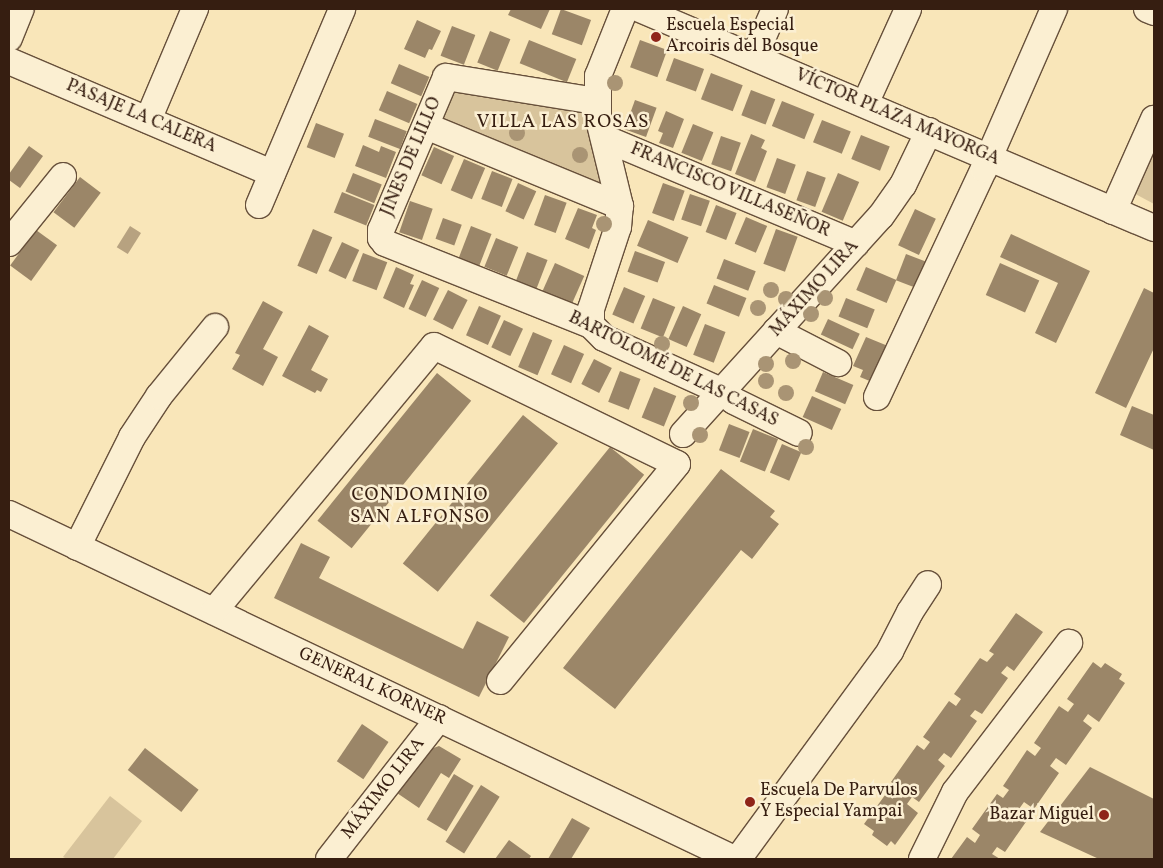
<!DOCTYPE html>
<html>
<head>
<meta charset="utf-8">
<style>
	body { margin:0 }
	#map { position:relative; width:1163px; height:868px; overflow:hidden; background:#f9e6b9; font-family:Vollkorn,serif }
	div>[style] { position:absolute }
	.green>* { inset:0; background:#d8c49c }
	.water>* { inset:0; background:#b7a280; transform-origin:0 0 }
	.building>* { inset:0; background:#9b8668; transform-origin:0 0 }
	.roads { filter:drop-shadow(1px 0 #67503b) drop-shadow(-1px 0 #67503b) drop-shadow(0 1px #67503b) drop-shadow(0 -1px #67503b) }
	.minor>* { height:26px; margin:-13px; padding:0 13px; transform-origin:13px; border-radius:13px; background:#fbefd2 }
	.trees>* { width:16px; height:16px; margin:-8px; border-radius:50%; background:#a99474 }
	.dots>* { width:14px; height:14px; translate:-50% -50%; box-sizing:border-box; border:2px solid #fbefd2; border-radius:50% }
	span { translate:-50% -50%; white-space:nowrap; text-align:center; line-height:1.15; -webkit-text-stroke:5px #fbefd2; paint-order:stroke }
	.poi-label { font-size:18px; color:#361e11 }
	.left { translate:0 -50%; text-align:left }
	.right { translate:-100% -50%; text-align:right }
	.street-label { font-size:18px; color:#361e11 }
	.neighbourhood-label { font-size:19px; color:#361e11; letter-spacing:1px }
	.frame { position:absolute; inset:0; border:10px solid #361e11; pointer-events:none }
</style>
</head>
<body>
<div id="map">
	<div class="green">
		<i style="clip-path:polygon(452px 83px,581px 106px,605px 194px,439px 124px)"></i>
		<i style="clip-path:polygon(1154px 129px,1154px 204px,1128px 190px)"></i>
		<i style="clip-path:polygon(110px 796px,142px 821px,113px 859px,67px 859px,63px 857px)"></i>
	</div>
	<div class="water">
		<i style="left:130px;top:226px;width:13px;height:25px;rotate:32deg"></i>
	</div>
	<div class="building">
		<i style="clip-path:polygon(511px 9px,550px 9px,541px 29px,508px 15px)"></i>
		<i style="left:561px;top:9px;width:32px;height:27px;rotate:20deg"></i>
		<i style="clip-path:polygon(417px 20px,441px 31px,432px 50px,429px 49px,425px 58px,404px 49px)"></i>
		<i style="left:452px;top:26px;width:25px;height:32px;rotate:21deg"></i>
		<i style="left:490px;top:31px;width:22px;height:34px;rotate:22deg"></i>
		<i style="left:529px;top:40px;width:51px;height:25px;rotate:22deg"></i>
		<i style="left:640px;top:40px;width:29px;height:29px;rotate:20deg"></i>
		<i style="left:674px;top:58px;width:32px;height:24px;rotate:20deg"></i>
		<i style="left:399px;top:64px;width:33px;height:21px;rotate:23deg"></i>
		<i style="left:711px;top:73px;width:34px;height:28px;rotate:21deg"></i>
		<i style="left:751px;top:90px;width:26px;height:27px;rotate:21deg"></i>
		<i style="left:387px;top:91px;width:33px;height:21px;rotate:23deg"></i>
		<i style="left:635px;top:100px;width:23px;height:31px;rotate:20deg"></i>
		<i style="left:782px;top:101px;width:35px;height:27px;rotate:22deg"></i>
		<i style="clip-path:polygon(666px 111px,684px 119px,673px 148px,659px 143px,663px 133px,658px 131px)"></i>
		<i style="left:375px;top:119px;width:34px;height:19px;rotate:21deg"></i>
		<i style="left:822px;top:120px;width:31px;height:24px;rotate:22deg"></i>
		<i style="left:316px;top:123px;width:30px;height:26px;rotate:21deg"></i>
		<i style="left:693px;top:124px;width:22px;height:31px;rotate:22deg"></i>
		<i style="clip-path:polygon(751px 134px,765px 140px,761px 148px,767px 151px,755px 182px,735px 174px)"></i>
		<i style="left:861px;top:135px;width:31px;height:26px;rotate:22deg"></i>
		<i style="left:721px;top:136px;width:21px;height:30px;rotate:19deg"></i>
		<i style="clip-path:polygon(363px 145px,379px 152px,381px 146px,396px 152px,386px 178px,355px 166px)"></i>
		<i style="clip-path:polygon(29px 146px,43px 156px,20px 188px,9px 180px,9px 174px)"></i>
		<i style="left:434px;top:147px;width:22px;height:31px;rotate:24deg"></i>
		<i style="left:777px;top:158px;width:20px;height:31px;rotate:20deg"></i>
		<i style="left:464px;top:159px;width:23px;height:34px;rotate:23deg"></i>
		<i style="left:492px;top:171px;width:22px;height:30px;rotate:21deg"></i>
		<i style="left:807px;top:171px;width:20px;height:31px;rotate:20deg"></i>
		<i style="left:353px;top:173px;width:31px;height:20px;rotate:22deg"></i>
		<i style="left:838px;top:173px;width:23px;height:42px;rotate:23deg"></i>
		<i style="left:80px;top:177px;width:26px;height:44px;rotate:37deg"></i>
		<i style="left:518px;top:183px;width:20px;height:31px;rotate:24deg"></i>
		<i style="left:663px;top:183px;width:23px;height:32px;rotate:20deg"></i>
		<i style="left:342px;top:192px;width:35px;height:22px;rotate:22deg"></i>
		<i style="left:690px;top:194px;width:21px;height:27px;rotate:19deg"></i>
		<i style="left:545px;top:195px;width:23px;height:32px;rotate:20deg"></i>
		<i style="left:410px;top:201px;width:24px;height:33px;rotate:19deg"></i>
		<i style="left:716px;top:205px;width:22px;height:29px;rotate:21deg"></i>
		<i style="clip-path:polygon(578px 208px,597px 215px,592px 228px,596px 230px,589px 249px,565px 239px)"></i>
		<i style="left:915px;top:209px;width:23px;height:40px;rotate:25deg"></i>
		<i style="left:746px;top:217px;width:23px;height:29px;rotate:23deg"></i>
		<i style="left:443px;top:218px;width:20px;height:22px;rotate:20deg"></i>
		<i style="left:648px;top:220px;width:44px;height:28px;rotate:23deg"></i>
		<i style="left:471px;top:226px;width:22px;height:35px;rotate:21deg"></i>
		<i style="left:313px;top:229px;width:21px;height:40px;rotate:23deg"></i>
		<i style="left:776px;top:229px;width:23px;height:37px;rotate:20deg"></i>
		<i style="left:36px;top:230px;width:26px;height:44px;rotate:36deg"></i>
		<i style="clip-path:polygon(1011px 234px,1090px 271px,1056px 343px,1035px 333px,1058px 283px,1000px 257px)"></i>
		<i style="left:496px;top:238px;width:24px;height:31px;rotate:22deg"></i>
		<i style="left:342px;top:242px;width:19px;height:32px;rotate:25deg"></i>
		<i style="left:635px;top:251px;width:32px;height:22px;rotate:20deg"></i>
		<i style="left:527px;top:252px;width:22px;height:32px;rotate:21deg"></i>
		<i style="left:363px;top:253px;width:26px;height:30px;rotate:21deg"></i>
		<i style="left:906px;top:254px;width:28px;height:28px;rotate:21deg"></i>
		<i style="left:724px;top:259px;width:34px;height:21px;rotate:21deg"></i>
		<i style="left:555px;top:263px;width:32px;height:32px;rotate:24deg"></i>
		<i style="left:1000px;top:263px;width:43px;height:35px;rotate:24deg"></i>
		<i style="clip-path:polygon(396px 267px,414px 275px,410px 284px,414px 285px,404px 308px,383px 298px)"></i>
		<i style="left:866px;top:267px;width:33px;height:25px;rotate:23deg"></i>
		<i style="left:422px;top:280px;width:19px;height:32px;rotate:25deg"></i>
		<i style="left:714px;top:285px;width:35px;height:20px;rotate:22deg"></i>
		<i style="left:624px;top:287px;width:23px;height:30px;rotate:23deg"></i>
		<i style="clip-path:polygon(1144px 288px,1154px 293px,1154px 348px,1126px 408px,1095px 393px)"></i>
		<i style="left:448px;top:290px;width:22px;height:33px;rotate:27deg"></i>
		<i style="left:653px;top:298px;width:24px;height:33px;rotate:22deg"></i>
		<i style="left:846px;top:298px;width:31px;height:20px;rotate:22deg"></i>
		<i style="clip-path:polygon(263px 301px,283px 312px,263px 349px,278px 357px,263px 386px,232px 369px,240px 355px,235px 353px)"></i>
		<i style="left:479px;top:306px;width:24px;height:32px;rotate:24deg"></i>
		<i style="left:683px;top:306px;width:20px;height:36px;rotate:24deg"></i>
		<i style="left:828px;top:319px;width:35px;height:17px;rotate:25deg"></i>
		<i style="left:504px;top:320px;width:21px;height:30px;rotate:25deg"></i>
		<i style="left:705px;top:324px;width:22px;height:33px;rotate:21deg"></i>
		<i style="clip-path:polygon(309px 325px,329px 336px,311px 370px,328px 379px,321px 392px,317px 390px,315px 393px,282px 376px)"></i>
		<i style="left:533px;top:332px;width:21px;height:38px;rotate:23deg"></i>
		<i style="clip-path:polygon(866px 337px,888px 346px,872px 382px,860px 377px,863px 370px,853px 366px)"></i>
		<i style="left:564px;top:345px;width:22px;height:32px;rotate:24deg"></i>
		<i style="left:594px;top:359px;width:20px;height:28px;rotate:27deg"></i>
		<i style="left:620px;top:371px;width:22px;height:33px;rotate:21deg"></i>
		<i style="left:823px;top:372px;width:33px;height:21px;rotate:23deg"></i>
		<i style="left:437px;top:373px;width:44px;height:190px;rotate:39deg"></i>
		<i style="left:654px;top:387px;width:24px;height:33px;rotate:22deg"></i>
		<i style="left:812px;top:396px;width:32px;height:23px;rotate:24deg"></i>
		<i style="clip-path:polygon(1132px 406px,1154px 415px,1154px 450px,1120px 435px)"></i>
		<i style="left:523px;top:415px;width:45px;height:191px;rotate:39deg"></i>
		<i style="left:729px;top:424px;width:22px;height:28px;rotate:21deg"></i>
		<i style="left:753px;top:429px;width:27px;height:35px;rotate:22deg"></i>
		<i style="left:782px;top:444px;width:21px;height:31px;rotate:23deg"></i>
		<i style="left:610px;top:447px;width:44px;height:191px;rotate:39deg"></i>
		<i style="clip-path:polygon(721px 469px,775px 511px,770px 517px,779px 524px,752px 559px,741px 550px,615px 709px,563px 668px)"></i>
		<i style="clip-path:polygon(301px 543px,330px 557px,319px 578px,463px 649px,477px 621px,509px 637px,479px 697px,274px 598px)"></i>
		<i style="clip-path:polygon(1016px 613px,1043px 632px,1014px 671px,1007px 666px,1001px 673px,1008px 678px,982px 714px,975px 710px,970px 716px,977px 721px,951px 758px,944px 753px,938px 760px,945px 766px,919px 802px,912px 797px,907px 804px,918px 813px,895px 845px,891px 841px,887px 846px,872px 835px,874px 831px,864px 824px,888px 791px,892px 794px,898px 787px,891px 782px,917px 745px,924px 750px,930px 742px,923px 737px,949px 701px,956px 706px,961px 699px,954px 694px,980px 658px,987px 662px,994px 654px,989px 651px)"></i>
		<i style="clip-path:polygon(1093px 662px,1101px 668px,1105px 663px,1122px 674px,1119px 679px,1125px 683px,1099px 722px,1088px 714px,1083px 721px,1092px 728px,1066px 765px,1056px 758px,1050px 766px,1059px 773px,1034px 809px,1024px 802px,1019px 809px,1030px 816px,1005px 852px,997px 847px,992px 854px,1000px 859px,951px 859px,967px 837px,975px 843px,980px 835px,972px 829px,997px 794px,1003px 798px,1009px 790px,1003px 786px,1027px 750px,1035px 756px,1041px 748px,1034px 743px,1059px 706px,1068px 712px,1074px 704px,1067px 699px)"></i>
		<i style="left:362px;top:724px;width:32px;height:45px;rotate:34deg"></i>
		<i style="clip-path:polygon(439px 746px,461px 759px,449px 778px,441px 773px,419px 808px,397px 793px,428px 750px)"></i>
		<i style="left:145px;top:748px;width:68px;height:28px;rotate:38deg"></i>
		<i style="clip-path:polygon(1090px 767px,1154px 799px,1154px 859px,1099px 859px,1040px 832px)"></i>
		<i style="left:454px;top:774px;width:23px;height:53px;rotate:31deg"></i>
		<i style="left:481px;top:785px;width:22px;height:67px;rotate:32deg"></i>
		<i style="clip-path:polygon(572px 818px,590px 828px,571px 859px,548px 859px)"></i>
		<i style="clip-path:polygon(509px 840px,531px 856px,529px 859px,495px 859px)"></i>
	</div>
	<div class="roads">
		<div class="minor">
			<i style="left:640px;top:9px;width:559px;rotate:23.08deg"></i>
			<i style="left:1147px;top:9px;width:8px;rotate:23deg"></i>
			<i style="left:9px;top:38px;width:31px;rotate:-68deg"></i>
			<i style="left:754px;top:57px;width:52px;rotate:-66.4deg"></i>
			<i style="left:9px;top:61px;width:286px;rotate:23.1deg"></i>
			<i style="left:596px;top:101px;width:152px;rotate:-170.9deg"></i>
			<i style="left:446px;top:77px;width:166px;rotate:113deg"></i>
			<i style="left:381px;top:230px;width:8px;rotate:90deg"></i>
			<i style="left:381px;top:238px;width:6px;rotate:51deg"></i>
			<i style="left:385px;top:243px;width:222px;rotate:21.7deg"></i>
			<i style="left:591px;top:325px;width:18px;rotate:45deg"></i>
			<i style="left:604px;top:338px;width:128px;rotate:24.4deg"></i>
			<i style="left:721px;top:391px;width:16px;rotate:38deg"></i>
			<i style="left:734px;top:401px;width:72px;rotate:26.2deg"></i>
			<i style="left:865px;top:104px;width:104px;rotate:-65.6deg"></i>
			<i style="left:148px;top:120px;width:121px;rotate:-67.1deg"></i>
			<i style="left:426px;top:126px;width:210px;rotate:22.4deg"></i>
			<i style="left:604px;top:138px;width:273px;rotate:22.8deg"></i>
			<i style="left:259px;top:205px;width:213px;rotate:-67deg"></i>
			<i style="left:1113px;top:211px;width:101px;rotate:-66deg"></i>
			<i style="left:9px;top:243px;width:86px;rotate:-51.1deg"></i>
			<i style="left:591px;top:325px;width:16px;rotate:-90deg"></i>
			<i style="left:591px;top:309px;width:86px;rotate:-71.8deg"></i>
			<i style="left:618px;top:227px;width:21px;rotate:-85deg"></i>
			<i style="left:620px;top:206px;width:93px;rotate:-103.7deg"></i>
			<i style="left:598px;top:116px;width:40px;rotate:-90deg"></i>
			<i style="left:598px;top:76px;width:72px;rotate:-68.1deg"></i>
			<i style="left:776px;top:331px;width:70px;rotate:27.3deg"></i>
			<i style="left:877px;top:397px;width:252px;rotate:-64.9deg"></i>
			<i style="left:984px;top:169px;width:175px;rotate:-66.4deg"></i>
			<i style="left:683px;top:434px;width:294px;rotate:-47.8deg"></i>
			<i style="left:881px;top:216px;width:38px;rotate:-55deg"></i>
			<i style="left:903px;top:185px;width:60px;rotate:-64.3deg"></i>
			<i style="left:9px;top:514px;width:803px;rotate:25.45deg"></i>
			<i style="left:77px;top:547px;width:123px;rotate:-63.4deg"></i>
			<i style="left:132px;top:437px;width:49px;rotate:-56.6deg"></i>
			<i style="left:159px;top:396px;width:89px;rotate:-50.9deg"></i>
			<i style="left:214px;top:611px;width:344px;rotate:-50.3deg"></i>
			<i style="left:434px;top:346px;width:270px;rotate:25.9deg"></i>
			<i style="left:677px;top:464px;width:280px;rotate:129.2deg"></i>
			<i style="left:329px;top:859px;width:179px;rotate:-52deg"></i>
			<i style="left:738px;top:859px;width:258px;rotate:-53.8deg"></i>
			<i style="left:890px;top:651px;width:44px;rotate:-62.9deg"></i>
			<i style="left:910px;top:612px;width:33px;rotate:-57deg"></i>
			<i style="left:922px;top:859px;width:75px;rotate:-63.8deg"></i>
			<i style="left:955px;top:792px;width:188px;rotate:-52.6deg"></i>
		</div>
	</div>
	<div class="trees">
		<i style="left:615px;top:83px"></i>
		<i style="left:517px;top:133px"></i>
		<i style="left:580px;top:155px"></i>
		<i style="left:604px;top:224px"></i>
		<i style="left:771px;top:290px"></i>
		<i style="left:825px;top:298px"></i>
		<i style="left:786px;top:299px"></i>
		<i style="left:758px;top:308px"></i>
		<i style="left:811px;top:314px"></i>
		<i style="left:662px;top:344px"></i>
		<i style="left:793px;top:361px"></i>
		<i style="left:766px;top:364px"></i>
		<i style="left:766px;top:381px"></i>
		<i style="left:786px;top:393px"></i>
		<i style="left:691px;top:403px"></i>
		<i style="left:700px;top:435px"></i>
		<i style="left:806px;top:447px"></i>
	</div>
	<div class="dots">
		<i style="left:656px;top:37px;background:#8f2418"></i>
		<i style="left:750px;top:802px;background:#8f2418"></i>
		<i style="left:1104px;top:815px;background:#8f2418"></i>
	</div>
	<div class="poi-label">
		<span class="left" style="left:666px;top:37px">Escuela Especial<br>Arcoiris del Bosque</span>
		<span class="left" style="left:760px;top:802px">Escuela De Parvulos<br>Y Especial Yampai</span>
		<span class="right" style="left:1094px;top:815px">Bazar Miguel</span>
	</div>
	<div class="street-label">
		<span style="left:141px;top:117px;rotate:23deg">PASAJE LA CALERA</span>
		<span style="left:897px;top:118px;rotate:23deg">VÍCTOR PLAZA MAYORGA</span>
		<span style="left:412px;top:157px;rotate:-67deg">JINES DE LILLO</span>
		<span style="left:730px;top:191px;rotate:23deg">FRANCISCO VILLASEÑOR</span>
		<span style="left:815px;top:289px;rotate:-48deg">MÁXIMO LIRA</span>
		<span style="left:673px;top:370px;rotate:27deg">BARTOLOMÉ DE LAS CASAS</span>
		<span style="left:372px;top:687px;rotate:25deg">GENERAL KORNER</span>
		<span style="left:384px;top:789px;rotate:-52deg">MÁXIMO LIRA</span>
	</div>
	<div class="neighbourhood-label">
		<span style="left:563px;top:123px">VILLA LAS ROSAS</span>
		<span style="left:420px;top:507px">CONDOMINIO<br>SAN ALFONSO</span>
	</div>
	<div class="frame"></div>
</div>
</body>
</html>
